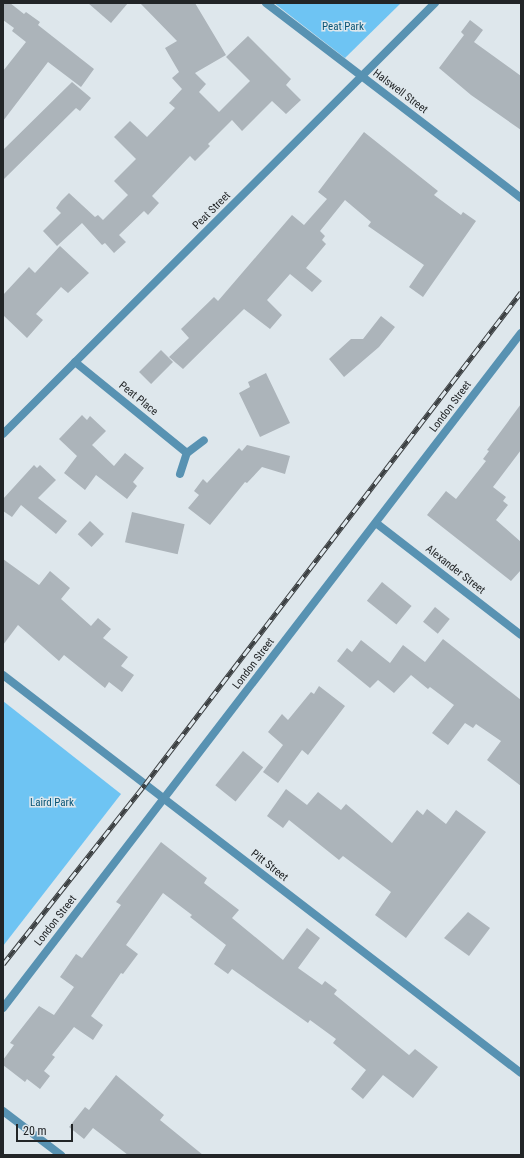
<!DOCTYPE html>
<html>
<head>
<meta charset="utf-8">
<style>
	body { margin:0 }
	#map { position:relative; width:524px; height:1158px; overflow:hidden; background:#dee7ec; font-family:"Roboto Condensed",sans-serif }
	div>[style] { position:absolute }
	.green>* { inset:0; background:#6ec4f3 }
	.building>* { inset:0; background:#acb4ba; transform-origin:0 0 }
	.minor>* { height:8px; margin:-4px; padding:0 4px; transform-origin:4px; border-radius:4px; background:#5892b2 }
	.tertiary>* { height:8px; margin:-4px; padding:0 4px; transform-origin:4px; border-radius:4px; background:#5892b2 }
	.rail>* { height:4.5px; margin-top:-2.25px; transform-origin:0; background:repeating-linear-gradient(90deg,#dee7ec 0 9px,#3b3f41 0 18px); box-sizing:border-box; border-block:1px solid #3b3f41 }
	span { translate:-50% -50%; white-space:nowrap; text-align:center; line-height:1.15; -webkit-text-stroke:3px #dee7ec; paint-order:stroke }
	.park-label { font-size:11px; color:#085475 }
	.street-label { font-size:11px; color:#222527 }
	.frame { position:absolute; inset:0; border:4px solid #222527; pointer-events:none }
	.scale { position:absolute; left:16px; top:1124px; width:57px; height:18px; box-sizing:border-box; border:2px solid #222527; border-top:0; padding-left:5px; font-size:12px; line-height:14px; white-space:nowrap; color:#222527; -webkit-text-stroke:3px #dee7ec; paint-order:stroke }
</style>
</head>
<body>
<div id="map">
	<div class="green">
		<i style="clip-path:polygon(274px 3px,401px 3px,345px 58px)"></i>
		<i style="clip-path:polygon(3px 701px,121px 794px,3px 946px)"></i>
	</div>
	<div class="building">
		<i style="clip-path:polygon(3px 3px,10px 3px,24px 14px,26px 12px,40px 22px,38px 25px,94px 69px,81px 87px,48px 62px,3px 121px,3px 71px,26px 42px,12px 31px,14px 28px,3px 20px)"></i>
		<i style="clip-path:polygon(88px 3px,128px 3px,111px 23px)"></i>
		<i style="clip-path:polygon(140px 3px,195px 3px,226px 55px,195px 73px,206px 84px,199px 92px,219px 112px,250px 81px,226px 57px,248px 36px,291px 79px,286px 85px,301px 100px,286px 114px,272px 101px,242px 131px,232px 120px,208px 144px,210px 146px,195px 161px,190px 156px,152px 196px,159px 203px,148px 215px,144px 211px,119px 235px,126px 242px,114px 253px,105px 243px,102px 245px,82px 223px,57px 246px,43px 231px,61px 213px,56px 208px,61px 201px,69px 193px,95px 217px,98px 215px,103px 220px,128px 195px,114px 181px,136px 159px,114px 137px,130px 121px,147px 137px,175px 108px,169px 103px,182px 89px,172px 78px,179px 72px,165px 48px,177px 41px)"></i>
		<i style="clip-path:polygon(470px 20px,483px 30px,474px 42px,521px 76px,521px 130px,471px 95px,439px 68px,464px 35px,461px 32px)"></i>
		<i style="clip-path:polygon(72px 82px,91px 98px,80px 111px,76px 108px,3px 180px,3px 150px)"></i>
		<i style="clip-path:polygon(364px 132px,438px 191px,434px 195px,461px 215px,463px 212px,476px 221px,423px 297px,409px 287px,424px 265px,368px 226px,371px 222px,345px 200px,320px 231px,325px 236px,322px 240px,326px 244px,306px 268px,322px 281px,312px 292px,290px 274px,267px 300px,282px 315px,270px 329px,244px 309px,183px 369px,169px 357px,189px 338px,181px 329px,214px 297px,218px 301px,292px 215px,304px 225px,327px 199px,318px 192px)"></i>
		<i style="clip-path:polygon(60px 246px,89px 273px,68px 293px,61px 287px,36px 314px,43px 320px,27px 338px,3px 315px,3px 295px,29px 267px,35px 273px)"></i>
		<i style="clip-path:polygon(381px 316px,395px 327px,379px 347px,344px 377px,329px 359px,351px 339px,363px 339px)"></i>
		<i style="left:161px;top:350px;width:17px;height:31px;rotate:45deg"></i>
		<i style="clip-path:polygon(266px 373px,290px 423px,260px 437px,239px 393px,250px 387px,248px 382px)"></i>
		<i style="clip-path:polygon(521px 404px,521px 450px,493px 487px,506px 497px,503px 501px,508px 505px,496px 520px,521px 542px,521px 570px,511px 581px,427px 515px,446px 491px,456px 499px,486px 461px,483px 459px,489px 451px,487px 450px)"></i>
		<i style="clip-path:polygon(82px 415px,87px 420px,90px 416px,106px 431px,92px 445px,114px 466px,125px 453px,144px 468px,133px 482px,137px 486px,127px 499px,96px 475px,85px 490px,64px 473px,77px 456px,59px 439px)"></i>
		<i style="clip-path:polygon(247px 445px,290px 456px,285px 474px,262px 467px,247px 483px,245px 482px,210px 525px,188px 508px,199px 495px,194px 491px,203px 479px,207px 483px,239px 448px,242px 451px)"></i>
		<i style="clip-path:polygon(34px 465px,37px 468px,40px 465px,56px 480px,38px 498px,67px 521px,56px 534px,21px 505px,12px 517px,3px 511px,3px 499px)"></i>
		<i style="left:132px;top:512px;width:54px;height:31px;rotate:13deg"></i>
		<i style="left:90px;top:521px;width:19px;height:18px;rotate:43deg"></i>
		<i style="clip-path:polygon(3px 559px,39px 585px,50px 571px,70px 588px,61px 599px,91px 626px,98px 618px,111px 629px,103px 638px,128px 657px,121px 666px,134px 675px,122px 692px,109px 682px,105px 688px,64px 655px,59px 661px,18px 625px,3px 645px)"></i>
		<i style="left:382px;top:582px;width:38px;height:24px;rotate:39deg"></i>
		<i style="left:435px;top:607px;width:19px;height:19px;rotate:39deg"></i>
		<i style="clip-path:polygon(443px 639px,521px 700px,521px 786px,487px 760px,501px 741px,476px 724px,473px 728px,465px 723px,448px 745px,432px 733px,454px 705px,430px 687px,428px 689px,411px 675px,394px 693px,378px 680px,370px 688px,337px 661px,347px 648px,352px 652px,361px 640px,390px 663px,403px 645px,425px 662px)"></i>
		<i style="clip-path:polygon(319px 686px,345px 706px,308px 755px,302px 750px,278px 783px,263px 772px,283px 745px,268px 732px,282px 714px,288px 720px,311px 692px,314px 694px)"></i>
		<i style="left:243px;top:751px;width:26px;height:44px;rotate:39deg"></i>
		<i style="clip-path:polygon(286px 789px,307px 805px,318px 792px,341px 810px,346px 804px,392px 843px,417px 810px,423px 815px,427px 809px,446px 824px,456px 810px,486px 832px,406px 938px,375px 915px,391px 892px,343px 856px,339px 860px,289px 820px,283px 828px,267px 816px)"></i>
		<i style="clip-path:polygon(161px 842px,207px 878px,204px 883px,239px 910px,232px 918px,283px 960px,307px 928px,320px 938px,298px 968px,322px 985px,325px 981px,337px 990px,334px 994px,409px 1055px,415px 1049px,438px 1067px,413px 1098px,383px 1075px,363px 1099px,351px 1089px,366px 1070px,333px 1043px,336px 1039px,310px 1020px,308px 1023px,232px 969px,228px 974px,214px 964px,226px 945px,190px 917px,192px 915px,163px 893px,126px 945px,138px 954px,123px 974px,121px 973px,91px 1016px,103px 1025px,93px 1040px,74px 1027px,52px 1055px,55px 1057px,44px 1071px,50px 1076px,40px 1089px,27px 1079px,25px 1082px,3px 1065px,3px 1060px,14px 1045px,10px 1043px,39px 1006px,54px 1015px,74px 987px,60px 977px,76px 954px,82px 958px,121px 905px,116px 902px)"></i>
		<i style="clip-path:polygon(468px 912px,490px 928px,469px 956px,444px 938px)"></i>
		<i style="clip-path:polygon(116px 1075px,164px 1115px,160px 1120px,203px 1155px,128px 1155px,93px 1128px,84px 1139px,69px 1127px,85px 1107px,89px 1110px)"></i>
	</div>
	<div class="minor">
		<i style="left:75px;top:362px;width:144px;rotate:39.1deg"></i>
		<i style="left:3px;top:434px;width:610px;rotate:-44.93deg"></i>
		<i style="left:180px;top:474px;width:22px;rotate:-72deg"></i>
		<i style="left:187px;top:453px;width:21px;rotate:-37deg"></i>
		<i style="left:376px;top:523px;width:183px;rotate:37.7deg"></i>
		<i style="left:3px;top:675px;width:653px;rotate:37.54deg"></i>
		<i style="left:3px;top:1008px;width:851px;rotate:-52.5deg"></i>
		<i style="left:3px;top:1111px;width:73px;rotate:37.2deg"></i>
	</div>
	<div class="tertiary">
		<i style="left:266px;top:3px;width:321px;rotate:37.4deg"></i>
	</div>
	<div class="rail">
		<i style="left:3px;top:964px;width:229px;rotate:-51.7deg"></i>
		<i style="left:145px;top:784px;width:619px;rotate:-52.61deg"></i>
	</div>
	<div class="park-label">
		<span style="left:343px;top:27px">Peat Park</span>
		<span style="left:52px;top:803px">Laird Park</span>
	</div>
	<div class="street-label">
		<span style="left:400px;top:92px;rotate:37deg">Halswell Street</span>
		<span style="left:212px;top:211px;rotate:-45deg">Peat Street</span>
		<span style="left:138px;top:399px;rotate:39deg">Peat Place</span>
		<span style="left:451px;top:407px;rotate:-53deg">London Street</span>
		<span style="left:455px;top:570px;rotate:38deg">Alexander Street</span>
		<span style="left:254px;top:664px;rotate:-53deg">London Street</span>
		<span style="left:269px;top:866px;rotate:38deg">Pitt Street</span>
		<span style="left:56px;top:921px;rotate:-52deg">London Street</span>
	</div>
	<div class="frame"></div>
	<div class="scale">20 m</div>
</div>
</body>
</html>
